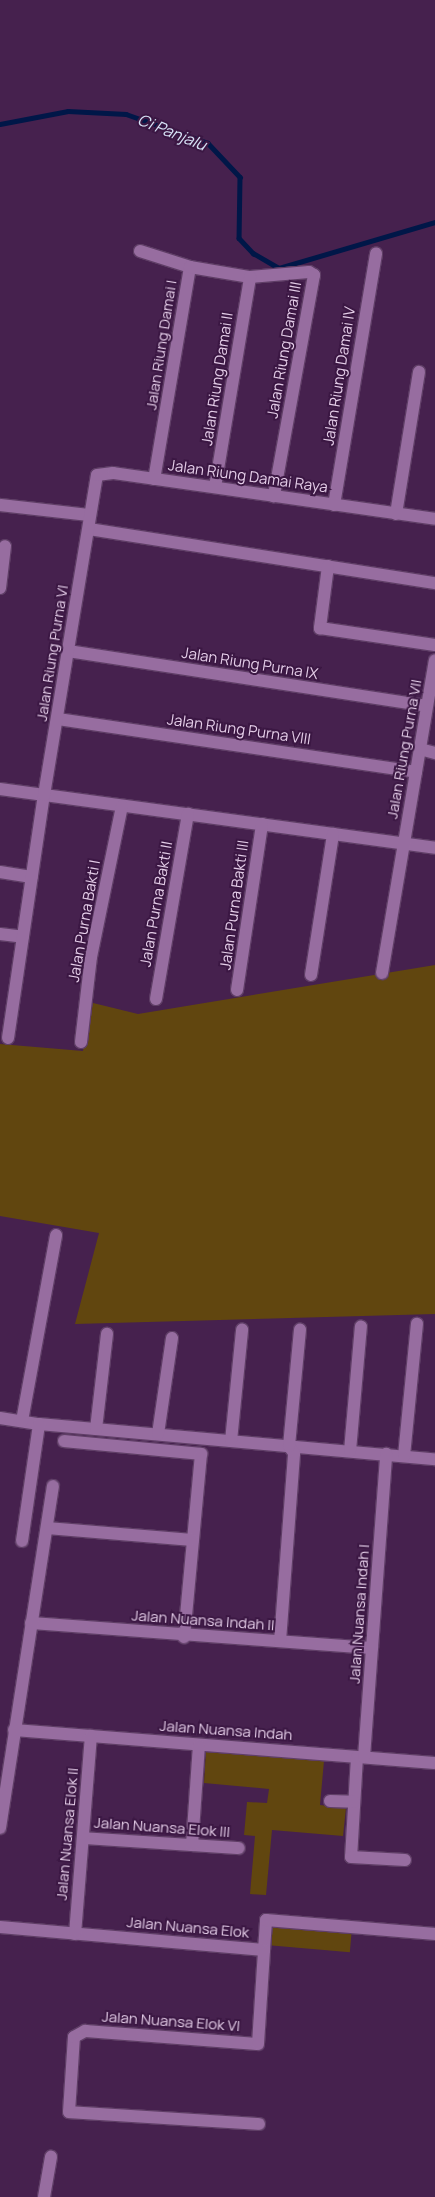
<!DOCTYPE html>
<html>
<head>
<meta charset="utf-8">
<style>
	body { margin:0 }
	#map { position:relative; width:435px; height:2197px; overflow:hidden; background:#46214e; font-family:Manrope,sans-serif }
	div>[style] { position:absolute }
	.green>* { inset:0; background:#61460f; transform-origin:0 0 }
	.stream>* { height:4.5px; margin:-2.25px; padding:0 2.25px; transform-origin:2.25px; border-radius:2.25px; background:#001748 }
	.roads { filter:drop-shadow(1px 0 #5f3e66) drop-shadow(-1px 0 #5f3e66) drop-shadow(0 1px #5f3e66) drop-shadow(0 -1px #5f3e66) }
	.street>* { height:12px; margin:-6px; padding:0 6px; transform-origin:6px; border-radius:6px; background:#976da0 }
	span { translate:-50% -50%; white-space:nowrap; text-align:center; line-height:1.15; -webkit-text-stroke:4px #3b1743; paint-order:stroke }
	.street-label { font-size:15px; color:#e5cee9 }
	.water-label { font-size:16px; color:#d7e3f7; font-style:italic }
</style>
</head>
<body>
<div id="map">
	<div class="green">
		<i style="clip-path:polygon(435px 965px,435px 1314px,75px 1324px,99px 1233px,0 1216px,0 1044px,83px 1051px,89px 1002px,138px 1014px)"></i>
		<i style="clip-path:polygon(206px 1751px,324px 1761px,320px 1805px,346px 1808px,343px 1836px,272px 1830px,266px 1895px,250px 1894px,255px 1836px,244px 1835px,247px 1802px,267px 1803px,269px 1789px,204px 1783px)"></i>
		<i style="left:268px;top:1924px;width:84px;height:21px;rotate:5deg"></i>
	</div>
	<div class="stream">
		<i style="left:0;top:124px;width:69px;rotate:-10.8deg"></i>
		<i style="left:68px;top:111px;width:58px;rotate:3deg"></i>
		<i style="left:126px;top:114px;width:87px;rotate:19.5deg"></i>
		<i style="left:208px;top:143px;width:47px;rotate:46.7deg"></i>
		<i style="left:240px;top:177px;width:61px;rotate:90.9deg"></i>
		<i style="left:239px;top:238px;width:21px;rotate:47deg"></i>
		<i style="left:253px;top:253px;width:30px;rotate:30deg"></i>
		<i style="left:279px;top:268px;width:163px;rotate:-16.4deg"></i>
	</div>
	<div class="roads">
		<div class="street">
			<i style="left:140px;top:251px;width:52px;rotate:17.7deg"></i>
			<i style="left:190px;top:267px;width:215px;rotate:99.6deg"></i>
			<i style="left:190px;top:267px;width:61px;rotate:9.5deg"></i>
			<i style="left:250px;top:277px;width:59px;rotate:-4.8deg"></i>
			<i style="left:309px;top:272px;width:6px;rotate:31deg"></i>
			<i style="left:314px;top:275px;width:225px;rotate:100.3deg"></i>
			<i style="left:215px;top:487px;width:213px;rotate:-80.5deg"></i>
			<i style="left:0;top:505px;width:90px;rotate:6.4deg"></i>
			<i style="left:334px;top:505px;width:255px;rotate:-80.5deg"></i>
			<i style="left:396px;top:514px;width:144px;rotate:-80.8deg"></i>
			<i style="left:89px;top:529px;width:350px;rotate:8.9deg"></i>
			<i style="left:328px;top:566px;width:63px;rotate:97.4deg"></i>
			<i style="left:320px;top:628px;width:116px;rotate:8.4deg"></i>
			<i style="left:0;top:588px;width:42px;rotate:-83.2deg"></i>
			<i style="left:68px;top:651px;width:363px;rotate:8.7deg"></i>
			<i style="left:58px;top:719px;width:362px;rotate:8.4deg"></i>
			<i style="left:420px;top:749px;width:16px;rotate:15deg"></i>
			<i style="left:0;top:789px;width:439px;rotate:7.7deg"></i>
			<i style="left:0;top:872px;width:32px;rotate:9deg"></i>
			<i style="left:0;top:934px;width:23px;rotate:7deg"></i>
			<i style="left:382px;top:973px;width:317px;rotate:-80.4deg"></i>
			<i style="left:311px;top:975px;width:143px;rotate:-81.1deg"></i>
			<i style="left:237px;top:990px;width:168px;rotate:-81.4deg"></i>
			<i style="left:156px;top:999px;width:188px;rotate:-80.2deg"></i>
			<i style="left:8px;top:1038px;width:246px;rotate:-81.6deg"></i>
			<i style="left:44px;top:795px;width:324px;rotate:-80.6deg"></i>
			<i style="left:97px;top:475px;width:16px;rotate:-7deg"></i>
			<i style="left:113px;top:473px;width:325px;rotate:8.1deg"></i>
			<i style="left:81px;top:1042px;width:86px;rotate:-83.3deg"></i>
			<i style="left:91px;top:957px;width:154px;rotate:-78.4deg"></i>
			<i style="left:0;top:1418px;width:39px;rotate:9deg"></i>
			<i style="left:39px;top:1424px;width:398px;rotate:5.1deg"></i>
			<i style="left:22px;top:1421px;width:189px;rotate:-79.6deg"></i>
			<i style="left:96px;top:1429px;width:96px;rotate:-83.4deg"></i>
			<i style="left:158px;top:1434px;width:97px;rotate:-81.7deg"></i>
			<i style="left:64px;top:1441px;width:138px;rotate:5.4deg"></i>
			<i style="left:201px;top:1454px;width:184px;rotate:95.3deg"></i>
			<i style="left:231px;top:1441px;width:112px;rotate:-84.3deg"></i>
			<i style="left:350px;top:1451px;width:125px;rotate:-85deg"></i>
			<i style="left:404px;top:1456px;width:133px;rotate:-84.4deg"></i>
			<i style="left:47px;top:1528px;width:146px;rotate:4.7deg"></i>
			<i style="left:22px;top:1541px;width:118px;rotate:-81.7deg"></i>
			<i style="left:31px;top:1623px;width:342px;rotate:4.2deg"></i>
			<i style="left:280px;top:1641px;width:189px;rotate:-85.7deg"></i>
			<i style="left:294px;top:1453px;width:9px;rotate:-126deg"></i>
			<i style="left:289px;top:1446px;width:117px;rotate:-84.6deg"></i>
			<i style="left:14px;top:1730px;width:422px;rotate:4.5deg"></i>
			<i style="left:357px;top:1757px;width:100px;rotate:93.4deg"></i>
			<i style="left:351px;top:1857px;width:54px;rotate:3.2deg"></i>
			<i style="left:364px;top:1757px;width:304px;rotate:-85.8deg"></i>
			<i style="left:330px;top:1801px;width:24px;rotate:2deg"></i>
			<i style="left:0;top:1828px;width:346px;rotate:-81.2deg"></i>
			<i style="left:83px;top:1838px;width:156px;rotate:3.7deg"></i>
			<i style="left:192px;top:1845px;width:100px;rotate:-86deg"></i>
			<i style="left:0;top:1927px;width:265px;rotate:5deg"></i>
			<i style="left:264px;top:1950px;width:30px;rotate:-86deg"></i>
			<i style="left:266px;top:1920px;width:170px;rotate:4.7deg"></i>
			<i style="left:75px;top:1934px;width:199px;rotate:-85.4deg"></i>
			<i style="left:259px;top:2124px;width:190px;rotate:-176.4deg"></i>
			<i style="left:69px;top:2112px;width:75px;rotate:-86.2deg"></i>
			<i style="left:74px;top:2037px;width:13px;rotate:-29deg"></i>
			<i style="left:85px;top:2031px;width:173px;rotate:4.3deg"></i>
			<i style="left:258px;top:2044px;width:94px;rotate:-86.3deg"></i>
			<i style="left:44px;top:2197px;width:41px;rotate:-80.1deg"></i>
		</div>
	</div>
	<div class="street-label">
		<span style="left:161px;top:345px;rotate:-81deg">Jalan Riung Damai I</span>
		<span style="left:284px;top:350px;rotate:-80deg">Jalan Riung Damai III</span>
		<span style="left:339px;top:376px;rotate:-81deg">Jalan Riung Damai IV</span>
		<span style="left:217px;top:379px;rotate:-81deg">Jalan Riung Damai II</span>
		<span style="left:248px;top:476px;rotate:8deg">Jalan Riung Damai Raya</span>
		<span style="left:52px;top:653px;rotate:-81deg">Jalan Riung Purna VI</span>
		<span style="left:250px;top:663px;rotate:9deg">Jalan Riung Purna IX</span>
		<span style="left:239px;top:729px;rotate:8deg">Jalan Riung Purna VIII</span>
		<span style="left:404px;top:749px;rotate:-80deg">Jalan Riung Purna VII</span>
		<span style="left:156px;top:904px;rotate:-80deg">Jalan Purna Bakti II</span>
		<span style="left:234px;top:905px;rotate:-82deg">Jalan Purna Bakti III</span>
		<span style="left:84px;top:921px;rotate:-80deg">Jalan Purna Bakti I</span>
		<span style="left:359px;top:1614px;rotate:-86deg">Jalan Nuansa Indah I</span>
		<span style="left:203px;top:1620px;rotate:4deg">Jalan Nuansa Indah II</span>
		<span style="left:226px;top:1730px;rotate:4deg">Jalan Nuansa Indah</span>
		<span style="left:162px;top:1827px;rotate:4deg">Jalan Nuansa Elok III</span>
		<span style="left:67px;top:1834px;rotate:-85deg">Jalan Nuansa Elok II</span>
		<span style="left:188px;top:1927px;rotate:5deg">Jalan Nuansa Elok</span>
		<span style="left:171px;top:2021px;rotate:4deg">Jalan Nuansa Elok VI</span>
	</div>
	<div class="water-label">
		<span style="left:172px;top:132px;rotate:22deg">Ci Panjalu</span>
	</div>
</div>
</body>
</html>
